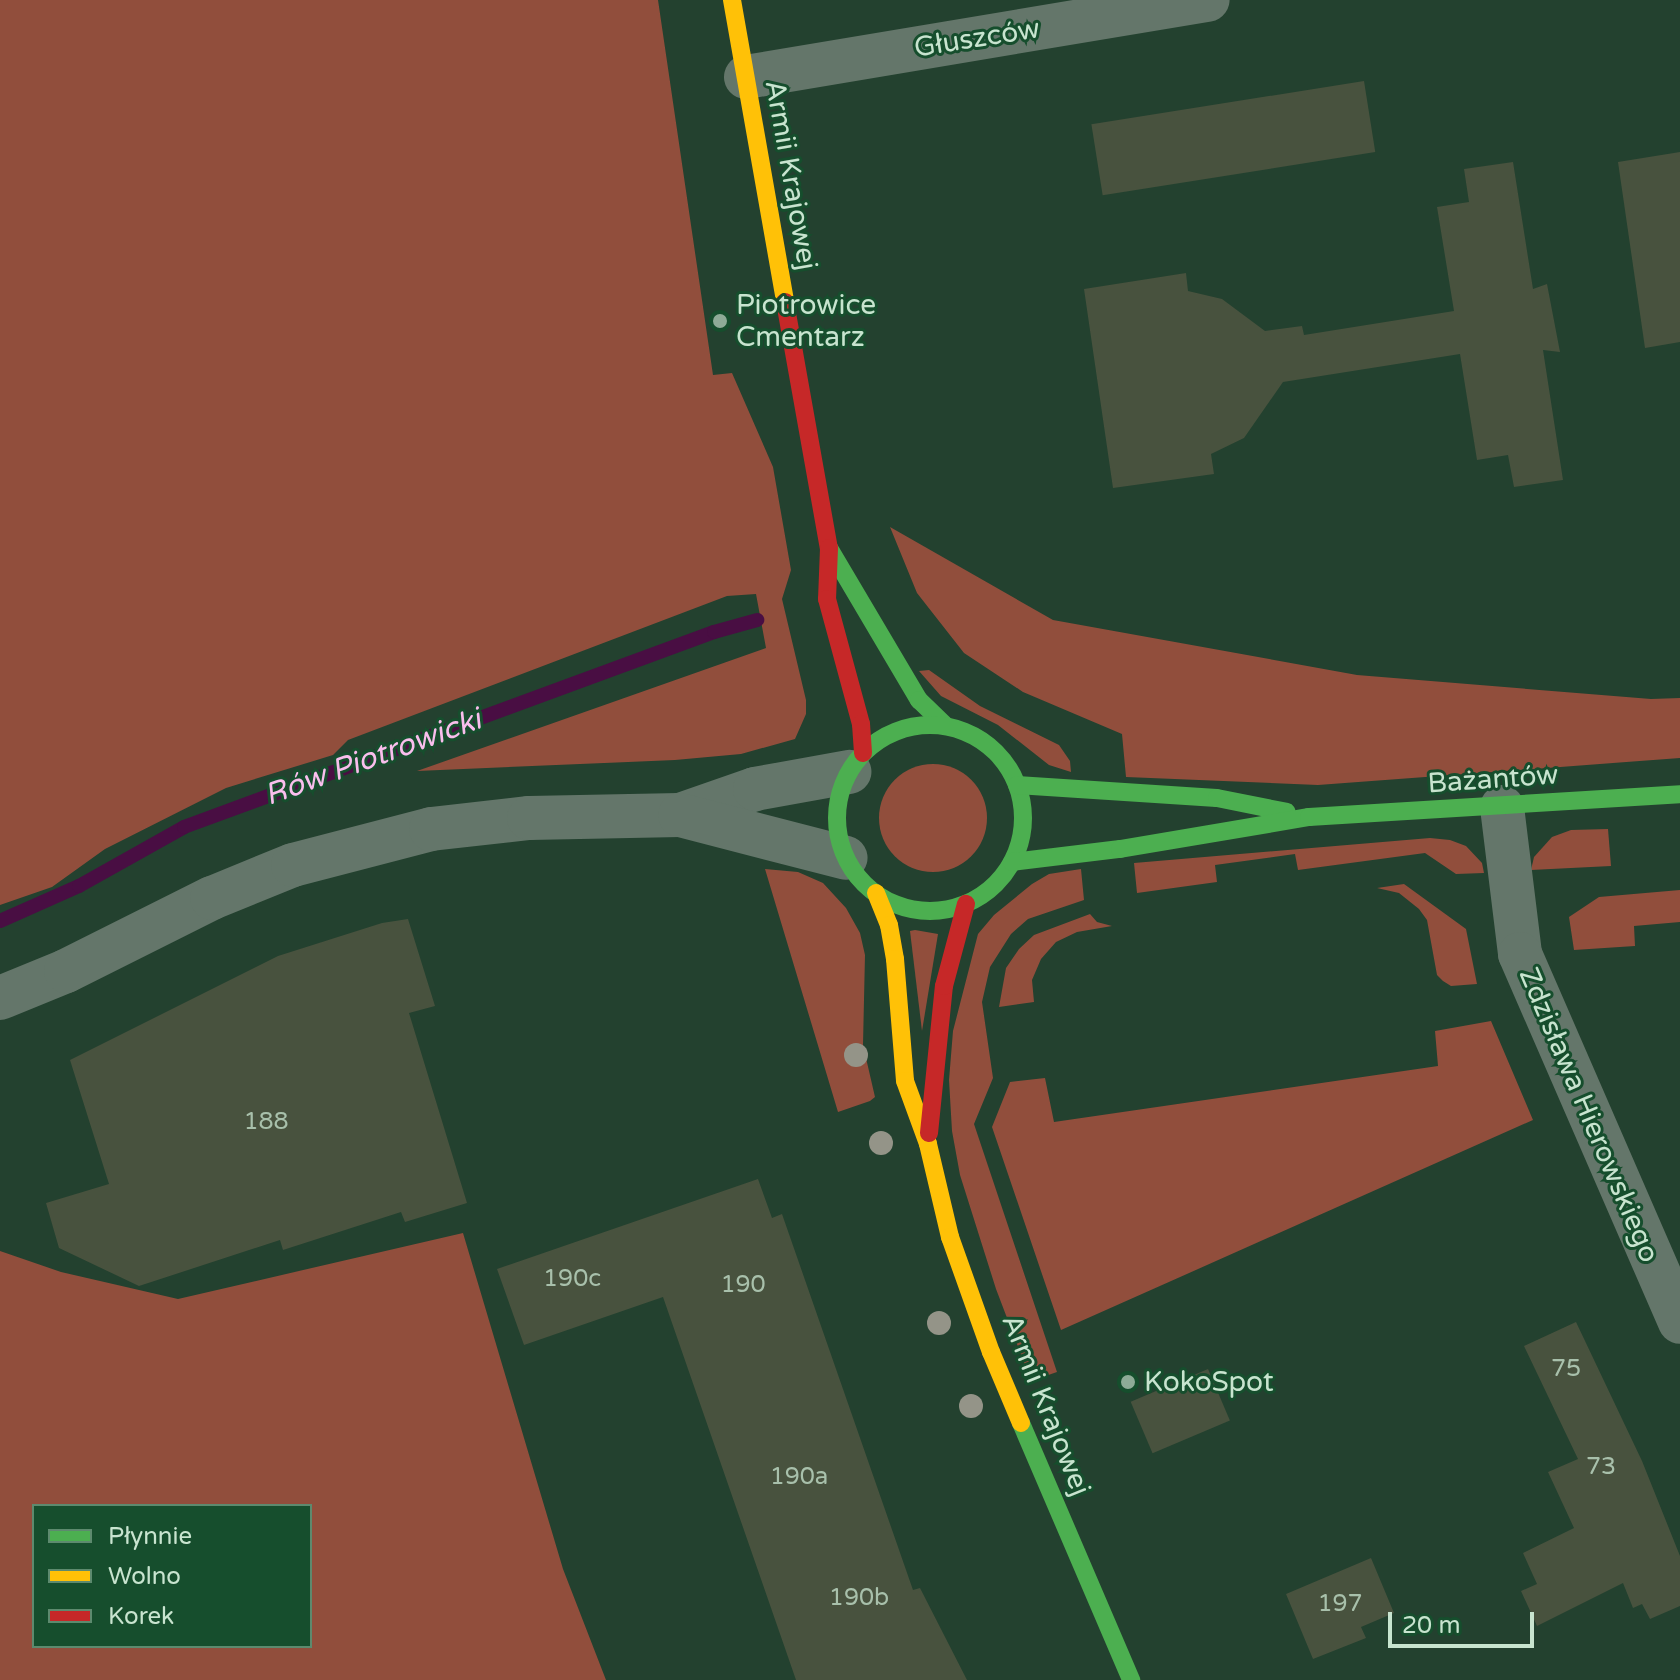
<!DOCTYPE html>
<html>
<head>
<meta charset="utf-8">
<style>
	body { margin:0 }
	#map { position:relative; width:1680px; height:1680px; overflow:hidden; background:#23412f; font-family:"Varela Round",sans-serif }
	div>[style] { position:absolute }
	.green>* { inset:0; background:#914e3c }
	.round { border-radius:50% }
	.stream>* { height:14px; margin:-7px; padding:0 7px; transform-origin:7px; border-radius:7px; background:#490e43 }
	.building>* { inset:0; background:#48523e; transform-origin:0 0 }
	.street>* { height:44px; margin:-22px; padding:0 22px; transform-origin:22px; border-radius:22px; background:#64766a }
	.fast>* { height:18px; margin:-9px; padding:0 9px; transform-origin:9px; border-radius:9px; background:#4caf50 }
	.fast>.ring { margin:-9px; padding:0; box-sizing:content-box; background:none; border:18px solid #4caf50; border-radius:50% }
	.slow>* { height:18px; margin:-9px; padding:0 9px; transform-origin:9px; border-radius:9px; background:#ffc107 }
	.jam>* { height:18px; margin:-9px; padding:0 9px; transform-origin:9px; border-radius:9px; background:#c62828 }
	.trees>* { width:24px; height:24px; margin:-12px; border-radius:50%; background:#949488 }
	.dots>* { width:22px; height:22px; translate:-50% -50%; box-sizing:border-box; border:4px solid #164e2d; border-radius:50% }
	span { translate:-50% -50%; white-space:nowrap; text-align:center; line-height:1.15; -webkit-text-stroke:6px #164e2d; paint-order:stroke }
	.number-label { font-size:24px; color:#a8c0ab }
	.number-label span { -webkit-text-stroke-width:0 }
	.street-label { font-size:28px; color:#c8e4cf }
	.poi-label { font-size:28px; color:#c8e4cf }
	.left { translate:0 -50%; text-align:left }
	.water-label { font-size:30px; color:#f9beed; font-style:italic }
	.legend { position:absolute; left:32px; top:1504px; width:280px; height:144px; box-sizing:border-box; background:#164e2d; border:2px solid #5d8a6e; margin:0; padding:10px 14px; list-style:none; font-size:24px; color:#c8e4cf }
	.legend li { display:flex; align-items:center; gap:16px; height:40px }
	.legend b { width:40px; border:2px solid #5d8a6e }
	.scale { position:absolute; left:1388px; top:1612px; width:146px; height:36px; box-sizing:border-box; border:4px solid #c8e4cf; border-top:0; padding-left:10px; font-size:24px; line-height:28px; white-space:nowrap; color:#c8e4cf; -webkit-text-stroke:6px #164e2d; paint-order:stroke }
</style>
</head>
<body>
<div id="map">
	<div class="green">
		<i style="clip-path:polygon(0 0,658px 0,713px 375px,732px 373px,773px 467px,791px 570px,782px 599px,806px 700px,806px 714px,795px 739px,741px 754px,675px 760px,417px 771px,766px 648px,756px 594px,727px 596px,348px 740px,333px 755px,226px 788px,105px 849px,52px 887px,0 905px)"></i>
		<i style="clip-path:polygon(890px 527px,1053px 620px,1357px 675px,1651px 699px,1680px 698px,1680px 758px,1318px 785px,1126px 777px,1122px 734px,1023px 692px,964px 653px,917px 593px)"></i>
		<i style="clip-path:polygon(929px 670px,980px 706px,1059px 745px,1070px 761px,1071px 772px,1049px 765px,998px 725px,941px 696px,919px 671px)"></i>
		<i class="round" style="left:879px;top:764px;width:108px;height:108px"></i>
		<i style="clip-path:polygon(1608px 829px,1611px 866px,1531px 870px,1534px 857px,1552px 837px,1571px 830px)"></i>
		<i style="clip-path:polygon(1430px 838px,1450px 840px,1466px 846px,1482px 863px,1484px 873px,1456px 874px,1425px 853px,1298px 870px,1295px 854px,1215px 865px,1217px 882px,1137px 893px,1134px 863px)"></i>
		<i style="clip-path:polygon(765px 869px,798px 872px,823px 883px,846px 908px,860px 933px,865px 955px,863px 1045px,875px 1097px,870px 1101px,838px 1112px)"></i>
		<i style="clip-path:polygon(1081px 869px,1084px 900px,1028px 919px,1011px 934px,990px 967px,982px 1002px,993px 1078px,974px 1124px,1057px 1372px,1031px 1381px,996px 1289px,960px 1175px,952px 1131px,949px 1080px,953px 1031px,978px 934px,994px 915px,1032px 884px,1049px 874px)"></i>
		<i style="clip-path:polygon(1404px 884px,1466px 929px,1477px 984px,1451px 986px,1443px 981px,1437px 975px,1427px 920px,1419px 909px,1399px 893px,1377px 888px)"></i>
		<i style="clip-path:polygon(1680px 890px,1680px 922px,1634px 926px,1635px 946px,1574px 950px,1569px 917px,1599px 897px)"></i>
		<i style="clip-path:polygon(1090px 914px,1097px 922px,1112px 926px,1077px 932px,1056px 942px,1041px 959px,1032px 980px,1034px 1002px,999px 1007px,1006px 968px,1019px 949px,1034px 935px)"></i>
		<i style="clip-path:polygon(915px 930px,938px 934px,922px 1031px,910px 931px)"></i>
		<i style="clip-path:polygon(1491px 1021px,1533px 1120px,1061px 1330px,992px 1127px,1010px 1082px,1045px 1078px,1054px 1122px,1438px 1066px,1435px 1031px)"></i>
		<i style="clip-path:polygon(evenodd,463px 1233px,563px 1569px,606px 1680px,0 1680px,0 1251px,61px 1272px,178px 1299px,463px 1233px,310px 1506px,310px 1646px,34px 1646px,34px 1506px,310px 1506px)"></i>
	</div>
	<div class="stream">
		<i style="left:0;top:921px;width:86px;rotate:-23.9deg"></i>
		<i style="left:79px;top:886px;width:120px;rotate:-29.3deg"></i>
		<i style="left:184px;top:827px;width:565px;rotate:-20.2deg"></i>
		<i style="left:714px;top:632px;width:45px;rotate:-15.6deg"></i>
	</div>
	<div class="building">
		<i style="left:1364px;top:81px;width:72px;height:276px;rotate:81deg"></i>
		<i style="clip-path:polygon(1680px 152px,1680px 342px,1645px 348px,1618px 162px)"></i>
		<i style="clip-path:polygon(1513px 162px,1533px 289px,1547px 284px,1560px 352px,1543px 350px,1563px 480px,1514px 487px,1508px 455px,1477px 460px,1460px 354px,1283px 382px,1244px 438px,1211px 454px,1214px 474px,1113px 488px,1084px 289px,1186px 273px,1188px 291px,1222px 299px,1265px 331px,1302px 326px,1304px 335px,1454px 311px,1437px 207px,1469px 202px,1464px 169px)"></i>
		<i style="clip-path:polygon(408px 919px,435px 1006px,409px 1013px,467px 1203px,405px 1222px,401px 1212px,283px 1250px,280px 1240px,139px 1286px,59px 1248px,46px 1203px,109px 1184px,70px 1060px,278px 956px,382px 923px)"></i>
		<i style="clip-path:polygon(758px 1179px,772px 1218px,782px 1214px,913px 1590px,920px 1588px,967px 1680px,796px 1680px,663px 1297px,524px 1345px,497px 1269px)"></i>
		<i style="clip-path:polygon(1576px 1322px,1642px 1461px,1680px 1556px,1680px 1606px,1650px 1619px,1642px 1604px,1633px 1608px,1623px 1583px,1537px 1626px,1521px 1591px,1537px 1584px,1523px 1553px,1574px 1528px,1548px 1472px,1578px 1459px,1524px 1346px)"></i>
		<i style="left:1208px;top:1369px;width:56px;height:84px;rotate:67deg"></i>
		<i style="clip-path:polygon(1371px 1558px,1394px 1613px,1361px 1627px,1366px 1638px,1313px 1659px,1286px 1594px)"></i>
	</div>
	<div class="street">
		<i style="left:746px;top:77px;width:468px;rotate:-9.5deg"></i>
		<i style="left:1502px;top:807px;width:148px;rotate:83deg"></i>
		<i style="left:1520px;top:954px;width:401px;rotate:66.5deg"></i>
		<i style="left:680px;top:815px;width:79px;rotate:-19.1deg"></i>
		<i style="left:755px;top:789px;width:96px;rotate:-10.3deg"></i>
		<i style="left:0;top:998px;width:71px;rotate:-22.2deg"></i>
		<i style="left:66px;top:971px;width:163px;rotate:-26.6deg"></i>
		<i style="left:212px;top:898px;width:87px;rotate:-22.2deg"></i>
		<i style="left:293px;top:865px;width:143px;rotate:-14.6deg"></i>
		<i style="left:431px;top:829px;width:99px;rotate:-6.4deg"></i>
		<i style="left:529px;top:818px;width:151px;rotate:-1.1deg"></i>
		<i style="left:680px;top:815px;width:171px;rotate:14.5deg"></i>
	</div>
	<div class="fast">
		<i style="left:829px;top:548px;width:177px;rotate:59.4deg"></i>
		<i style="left:919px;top:700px;width:37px;rotate:44deg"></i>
		<i class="ring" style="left:837px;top:725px;width:168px;height:168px"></i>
		<i style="left:1017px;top:785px;width:200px;rotate:3.7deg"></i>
		<i style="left:1217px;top:798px;width:71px;rotate:11.3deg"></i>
		<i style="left:1012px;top:862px;width:109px;rotate:-6.9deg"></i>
		<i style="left:1120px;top:849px;width:192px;rotate:-9.6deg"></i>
		<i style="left:1309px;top:817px;width:372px;rotate:-3.5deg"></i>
		<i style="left:1021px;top:1423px;width:280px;rotate:66.8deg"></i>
	</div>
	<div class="slow">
		<i style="left:732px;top:0;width:307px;rotate:80deg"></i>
		<i style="left:876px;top:893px;width:35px;rotate:68deg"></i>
		<i style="left:889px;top:925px;width:35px;rotate:80deg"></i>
		<i style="left:895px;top:959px;width:122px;rotate:85.3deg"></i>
		<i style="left:905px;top:1081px;width:67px;rotate:69.9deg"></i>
		<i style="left:928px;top:1144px;width:96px;rotate:76.7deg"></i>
		<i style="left:950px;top:1237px;width:122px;rotate:70.4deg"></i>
		<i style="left:991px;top:1352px;width:77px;rotate:67.1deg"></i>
	</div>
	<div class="jam">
		<i style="left:785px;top:302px;width:250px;rotate:79.9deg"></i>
		<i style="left:829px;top:548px;width:51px;rotate:92.2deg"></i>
		<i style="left:827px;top:599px;width:130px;rotate:74.8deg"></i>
		<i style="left:861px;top:724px;width:29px;rotate:86deg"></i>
		<i style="left:929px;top:1133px;width:148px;rotate:-84.2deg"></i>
		<i style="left:944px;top:986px;width:85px;rotate:-75deg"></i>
	</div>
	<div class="trees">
		<i style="left:856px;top:1055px"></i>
		<i style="left:881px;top:1143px"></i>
		<i style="left:939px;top:1323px"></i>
		<i style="left:971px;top:1406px"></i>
	</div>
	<div class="dots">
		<i style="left:720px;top:321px;background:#8eab97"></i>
		<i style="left:1128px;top:1382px;background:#8eab97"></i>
	</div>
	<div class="number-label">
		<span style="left:266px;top:1122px">188</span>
		<span style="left:572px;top:1279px">190c</span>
		<span style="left:743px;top:1285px">190</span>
		<span style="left:1566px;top:1369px">75</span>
		<span style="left:1601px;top:1467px">73</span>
		<span style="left:799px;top:1477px">190a</span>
		<span style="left:859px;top:1598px">190b</span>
		<span style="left:1340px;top:1604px">197</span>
	</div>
	<div class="street-label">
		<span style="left:977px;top:38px;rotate:-9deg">Głuszców</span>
		<span style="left:791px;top:175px;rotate:80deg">Armii Krajowej</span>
		<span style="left:1493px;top:779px;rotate:-4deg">Bażantów</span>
		<span style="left:1589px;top:1115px;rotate:67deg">Zdzisława Hierowskiego</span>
		<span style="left:1046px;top:1405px;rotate:68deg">Armii Krajowej</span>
	</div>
	<div class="poi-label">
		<span class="left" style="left:736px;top:321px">Piotrowice<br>Cmentarz</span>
		<span class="left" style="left:1144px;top:1382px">KokoSpot</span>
	</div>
	<div class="water-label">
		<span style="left:373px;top:758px;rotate:-20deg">Rów Piotrowicki</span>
	</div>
	<ul class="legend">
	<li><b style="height:10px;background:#4caf50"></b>Płynnie</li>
	<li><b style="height:10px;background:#ffc107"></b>Wolno</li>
	<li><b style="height:10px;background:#c62828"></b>Korek</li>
	</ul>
	<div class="scale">20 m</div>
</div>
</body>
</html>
